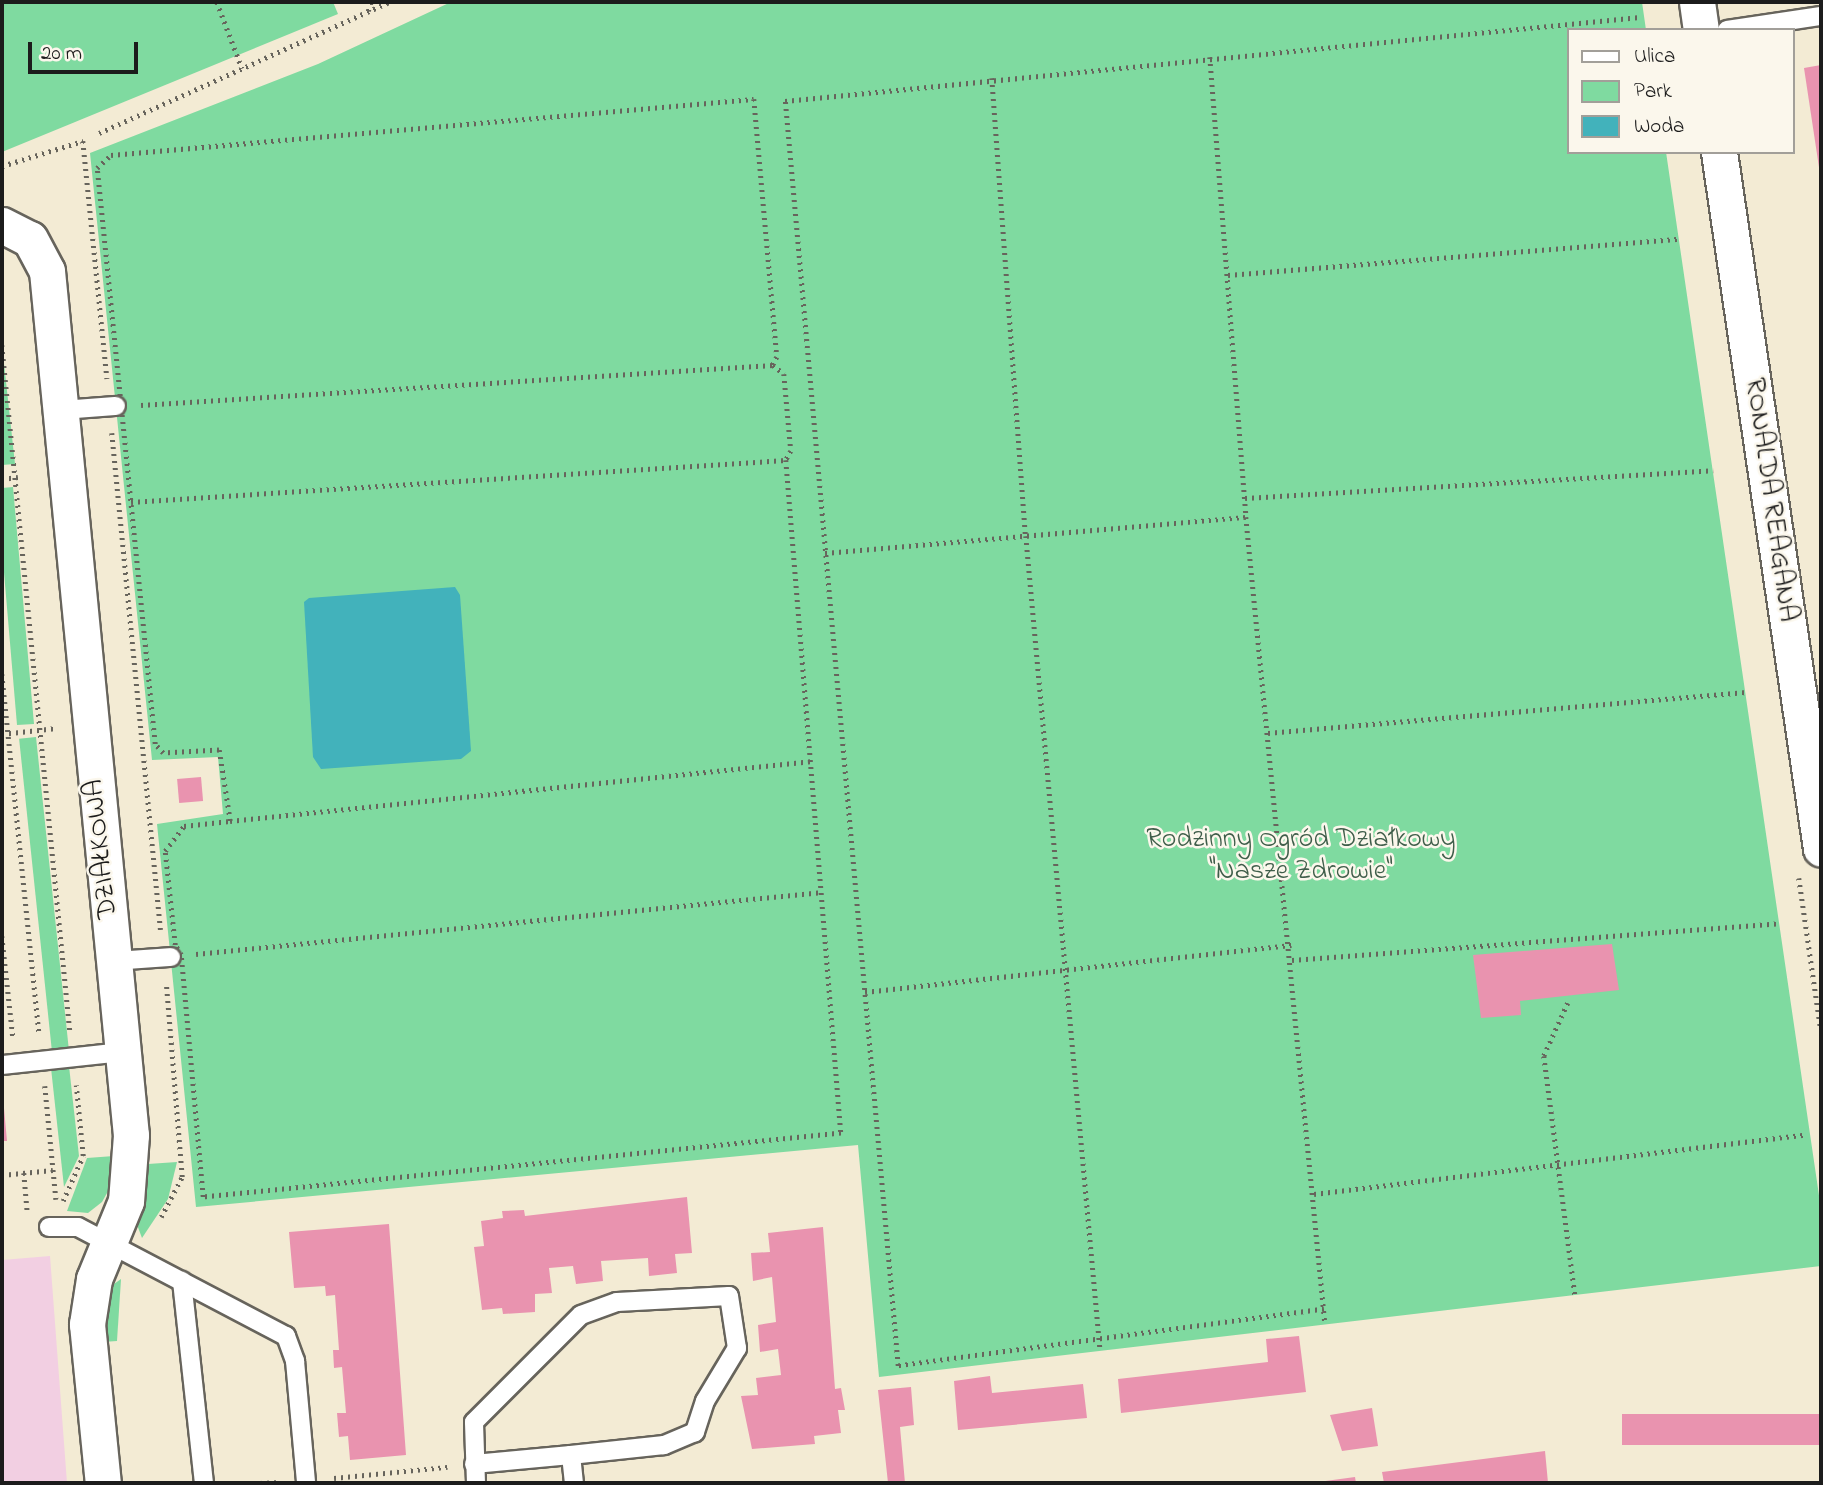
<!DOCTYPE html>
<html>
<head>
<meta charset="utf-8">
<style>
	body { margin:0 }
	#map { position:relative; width:1823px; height:1485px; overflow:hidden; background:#f3ebd4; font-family:"Indie Flower",sans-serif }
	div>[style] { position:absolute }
	.built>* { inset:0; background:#f2cfe2 }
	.green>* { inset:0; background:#7fdaa0; transform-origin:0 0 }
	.water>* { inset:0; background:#42b2bb }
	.building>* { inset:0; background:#e993af; transform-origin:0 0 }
	.path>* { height:4.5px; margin-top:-2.25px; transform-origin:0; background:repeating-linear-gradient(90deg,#67645c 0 2px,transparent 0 7px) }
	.roads { filter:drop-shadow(2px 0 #67645c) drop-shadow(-2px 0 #67645c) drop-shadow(0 2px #67645c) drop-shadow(0 -2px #67645c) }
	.service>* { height:18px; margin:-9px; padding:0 9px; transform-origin:9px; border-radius:9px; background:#fff }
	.minor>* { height:35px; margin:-17.5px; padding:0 17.5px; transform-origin:17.5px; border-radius:17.5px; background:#fff }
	span { translate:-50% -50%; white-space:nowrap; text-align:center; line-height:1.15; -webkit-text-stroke:5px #fbf7ec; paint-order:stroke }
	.street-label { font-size:28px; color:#1c1c1c }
	.park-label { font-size:28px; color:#3f5e4a }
	.frame { position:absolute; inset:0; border:4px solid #1c1c1c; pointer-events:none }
	.legend { position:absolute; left:1567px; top:28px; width:228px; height:126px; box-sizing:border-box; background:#fbf7ec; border:2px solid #a29f99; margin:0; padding:9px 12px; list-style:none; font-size:21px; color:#1c1c1c }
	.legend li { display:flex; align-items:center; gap:14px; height:35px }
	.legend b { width:35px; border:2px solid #a29f99 }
	.scale { position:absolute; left:28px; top:42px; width:110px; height:32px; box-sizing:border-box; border:4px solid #1c1c1c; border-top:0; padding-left:9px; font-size:21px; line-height:24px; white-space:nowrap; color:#1c1c1c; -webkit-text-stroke:5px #fbf7ec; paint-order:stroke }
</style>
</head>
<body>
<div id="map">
	<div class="built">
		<i style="clip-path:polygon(50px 1256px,67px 1483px,2px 1483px,2px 1260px)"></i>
	</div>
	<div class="green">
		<i style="clip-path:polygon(2px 2px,333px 2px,338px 14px,2px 152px)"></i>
		<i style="clip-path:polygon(451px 2px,1642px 2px,1646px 30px,1569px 30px,1569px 152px,1666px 152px,1821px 1209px,1821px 1266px,879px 1377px,858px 1145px,196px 1207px,157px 824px,223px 814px,218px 757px,152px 760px,90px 153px,318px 64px)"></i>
		<i style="clip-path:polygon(2px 345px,15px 464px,2px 465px)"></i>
		<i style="clip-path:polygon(13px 487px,34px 724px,17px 725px,2px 549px,2px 488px)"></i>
		<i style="left:36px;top:737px;width:312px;height:17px;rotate:84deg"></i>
		<i style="clip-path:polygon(69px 1066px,79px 1156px,64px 1187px,51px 1068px)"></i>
		<i style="clip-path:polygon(114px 1156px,111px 1186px,102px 1202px,88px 1213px,67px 1211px,87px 1158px)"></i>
		<i style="clip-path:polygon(177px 1162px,168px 1199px,142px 1238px,136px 1222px,148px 1164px)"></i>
		<i style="clip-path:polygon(121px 1279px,117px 1341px,103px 1342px,107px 1289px)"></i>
	</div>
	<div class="water">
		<i style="clip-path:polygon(455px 587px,460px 595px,471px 751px,461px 759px,321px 769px,313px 757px,304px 602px,309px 598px)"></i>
	</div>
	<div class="building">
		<i style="clip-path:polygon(1821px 65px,1821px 174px,1820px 174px,1804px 68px)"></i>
		<i style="left:201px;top:777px;width:24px;height:24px;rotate:85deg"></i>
		<i style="clip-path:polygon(1612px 944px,1619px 990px,1520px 1001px,1521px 1015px,1481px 1018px,1473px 955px)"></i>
		<i style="clip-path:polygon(4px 1108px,7px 1141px,2px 1141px,2px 1109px)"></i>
		<i style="clip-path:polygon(687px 1197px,692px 1253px,675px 1254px,677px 1273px,649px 1276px,648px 1258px,601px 1261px,603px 1281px,576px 1284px,573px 1266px,549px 1268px,552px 1293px,535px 1294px,535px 1312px,503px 1314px,502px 1308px,482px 1310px,474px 1247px,484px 1246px,481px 1221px,503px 1218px,502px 1211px,524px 1210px,525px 1216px)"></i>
		<i style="clip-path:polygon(389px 1224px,406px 1455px,350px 1460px,348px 1436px,339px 1437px,337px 1413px,346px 1413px,342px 1367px,334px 1368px,333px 1350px,339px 1350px,335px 1295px,326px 1296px,325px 1286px,294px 1288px,289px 1232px)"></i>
		<i style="clip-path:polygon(823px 1227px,835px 1389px,841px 1388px,845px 1410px,838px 1410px,841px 1433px,814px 1436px,815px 1444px,752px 1449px,741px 1396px,758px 1395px,756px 1378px,781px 1375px,778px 1349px,760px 1352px,758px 1325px,776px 1322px,772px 1277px,753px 1281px,751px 1253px,770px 1252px,768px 1233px)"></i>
		<i style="clip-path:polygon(1299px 1336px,1306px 1392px,1121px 1413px,1118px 1379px,1268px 1362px,1266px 1339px)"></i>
		<i style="clip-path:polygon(990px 1376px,992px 1393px,1083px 1384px,1087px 1418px,958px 1430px,954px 1381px)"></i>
		<i style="clip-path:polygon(911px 1387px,914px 1425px,900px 1427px,905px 1483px,888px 1483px,878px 1390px)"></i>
		<i style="clip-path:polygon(1372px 1408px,1378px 1446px,1342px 1451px,1330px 1415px)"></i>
		<i style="left:1821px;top:1414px;width:31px;height:199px;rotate:90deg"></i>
		<i style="clip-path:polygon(1545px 1451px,1548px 1483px,1384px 1483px,1382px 1472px)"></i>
		<i style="clip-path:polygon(1355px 1477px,1356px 1483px,1319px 1483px,1318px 1482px)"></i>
	</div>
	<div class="path">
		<i style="left:217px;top:2px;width:71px;rotate:69.3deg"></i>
		<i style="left:368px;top:11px;width:9px;rotate:-72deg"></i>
		<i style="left:1210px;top:57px;width:461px;rotate:85.5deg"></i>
		<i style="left:1246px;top:517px;width:810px;rotate:84.4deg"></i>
		<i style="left:992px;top:78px;width:459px;rotate:85.8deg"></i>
		<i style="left:1026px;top:536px;width:815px;rotate:84.79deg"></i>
		<i style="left:754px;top:99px;width:259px;rotate:84.9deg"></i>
		<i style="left:777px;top:357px;width:9px;rotate:117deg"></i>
		<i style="left:773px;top:365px;width:14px;rotate:39deg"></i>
		<i style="left:784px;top:374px;width:77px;rotate:84.8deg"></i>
		<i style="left:791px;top:451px;width:10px;rotate:119deg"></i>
		<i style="left:786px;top:460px;width:675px;rotate:85.33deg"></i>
		<i style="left:841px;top:1133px;width:641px;rotate:174.27deg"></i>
		<i style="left:203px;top:1197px;width:243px;rotate:-95.2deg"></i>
		<i style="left:181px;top:955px;width:12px;rotate:-121deg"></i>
		<i style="left:175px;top:945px;width:95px;rotate:-96.1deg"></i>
		<i style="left:165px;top:851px;width:31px;rotate:-53deg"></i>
		<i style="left:184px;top:826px;width:46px;rotate:-6.2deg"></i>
		<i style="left:230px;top:821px;width:72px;rotate:-98.8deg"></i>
		<i style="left:219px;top:750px;width:56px;rotate:176.9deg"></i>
		<i style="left:163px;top:753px;width:12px;rotate:-132deg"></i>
		<i style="left:155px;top:744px;width:579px;rotate:-95.75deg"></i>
		<i style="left:97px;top:168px;width:19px;rotate:-43deg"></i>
		<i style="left:111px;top:155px;width:645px;rotate:-4.98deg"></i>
		<i style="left:99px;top:133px;width:318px;rotate:-24.3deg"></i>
		<i style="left:2px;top:166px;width:85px;rotate:-17.2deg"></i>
		<i style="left:83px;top:141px;width:239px;rotate:84.2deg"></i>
		<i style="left:1228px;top:275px;width:453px;rotate:-4.6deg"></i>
		<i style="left:2px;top:345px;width:689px;rotate:84.34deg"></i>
		<i style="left:141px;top:405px;width:633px;rotate:-3.62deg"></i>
		<i style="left:112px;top:433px;width:499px;rotate:84.4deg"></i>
		<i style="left:2px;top:479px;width:16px;rotate:-7deg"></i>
		<i style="left:1245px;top:498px;width:469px;rotate:-3.4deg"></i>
		<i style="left:131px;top:502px;width:656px;rotate:-3.67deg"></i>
		<i style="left:825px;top:553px;width:423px;rotate:-4.9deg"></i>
		<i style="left:2px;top:674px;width:363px;rotate:84.1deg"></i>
		<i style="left:1268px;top:733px;width:480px;rotate:-4.9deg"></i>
		<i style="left:2px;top:734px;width:55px;rotate:-6.2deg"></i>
		<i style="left:230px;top:821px;width:586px;rotate:-5.88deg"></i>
		<i style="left:1799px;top:878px;width:154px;rotate:81.8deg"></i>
		<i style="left:2px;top:936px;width:103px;rotate:83.8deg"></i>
		<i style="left:196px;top:954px;width:630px;rotate:-5.65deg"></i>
		<i style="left:1292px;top:960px;width:489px;rotate:-4.3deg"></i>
		<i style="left:865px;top:992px;width:429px;rotate:-6.3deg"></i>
		<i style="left:1568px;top:1003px;width:58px;rotate:114.4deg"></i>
		<i style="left:1544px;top:1056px;width:241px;rotate:82.6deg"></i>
		<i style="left:45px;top:1086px;width:114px;rotate:84.4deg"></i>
		<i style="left:24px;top:1173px;width:37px;rotate:85deg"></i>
		<i style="left:2px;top:1175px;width:51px;rotate:-5.6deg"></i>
		<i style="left:1314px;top:1194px;width:494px;rotate:-6.9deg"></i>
		<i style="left:63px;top:1201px;width:49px;rotate:-66deg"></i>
		<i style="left:83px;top:1156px;width:71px;rotate:-95.6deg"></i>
		<i style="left:161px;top:1217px;width:45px;rotate:-62.3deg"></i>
		<i style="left:182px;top:1177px;width:194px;rotate:-94.7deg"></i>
		<i style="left:1324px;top:1309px;width:430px;rotate:172.4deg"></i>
		<i style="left:898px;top:1366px;width:1270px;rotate:-95.1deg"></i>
		<i style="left:785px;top:101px;width:859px;rotate:-5.61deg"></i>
		<i style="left:334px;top:1478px;width:114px;rotate:-5.6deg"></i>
		<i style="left:260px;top:1483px;width:20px;rotate:-3deg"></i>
	</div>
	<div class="roads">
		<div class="service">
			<i style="left:1727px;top:30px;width:95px;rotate:-8.5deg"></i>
			<i style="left:61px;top:410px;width:55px;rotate:-4.2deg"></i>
			<i style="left:114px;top:961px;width:57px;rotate:-4deg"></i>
			<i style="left:2px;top:1065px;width:121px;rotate:-6.2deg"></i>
			<i style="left:49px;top:1227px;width:29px"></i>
			<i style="left:78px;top:1227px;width:235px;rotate:27.7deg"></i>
			<i style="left:286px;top:1336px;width:27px;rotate:70deg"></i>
			<i style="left:295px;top:1361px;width:122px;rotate:84.8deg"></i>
			<i style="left:182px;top:1281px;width:203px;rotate:83.8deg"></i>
			<i style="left:474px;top:1464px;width:97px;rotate:-5.3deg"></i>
			<i style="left:571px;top:1455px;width:28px;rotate:84deg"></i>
			<i style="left:476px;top:1483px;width:61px;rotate:-91.9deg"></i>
			<i style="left:474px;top:1422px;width:151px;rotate:-45deg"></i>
			<i style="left:581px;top:1315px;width:38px;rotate:-20deg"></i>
			<i style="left:617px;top:1302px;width:112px;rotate:-3.1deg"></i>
			<i style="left:729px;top:1296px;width:53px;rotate:81.3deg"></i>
			<i style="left:737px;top:1348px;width:62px;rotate:121.1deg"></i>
			<i style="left:705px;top:1401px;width:33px;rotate:108deg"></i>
			<i style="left:695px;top:1432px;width:34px;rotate:157deg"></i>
			<i style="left:664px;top:1445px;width:94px;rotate:173.9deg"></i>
		</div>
		<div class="minor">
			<i style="left:1697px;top:2px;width:28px;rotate:82deg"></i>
			<i style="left:1719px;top:152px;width:704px;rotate:81.67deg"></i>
			<i style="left:2px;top:225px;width:31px;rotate:27deg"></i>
			<i style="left:30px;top:239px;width:36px;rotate:62deg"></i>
			<i style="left:47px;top:271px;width:868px;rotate:84.45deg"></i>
			<i style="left:131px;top:1135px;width:66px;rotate:94.3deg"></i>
			<i style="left:126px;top:1201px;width:84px;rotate:112.3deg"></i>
			<i style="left:94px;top:1279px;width:46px;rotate:98.8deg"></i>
			<i style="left:87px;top:1324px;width:160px;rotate:84.3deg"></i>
		</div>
	</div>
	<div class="street-label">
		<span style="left:1770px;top:500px;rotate:82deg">RONALDA REAGANA</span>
		<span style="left:102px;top:849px;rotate:-96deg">DZIAŁKOWA</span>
	</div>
	<div class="park-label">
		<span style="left:1301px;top:856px">Rodzinny Ogród Działkowy<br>"Nasze Zdrowie"</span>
	</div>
	<div class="frame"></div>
	<ul class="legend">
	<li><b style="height:9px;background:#fff"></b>Ulica</li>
	<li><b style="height:19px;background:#7fdaa0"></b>Park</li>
	<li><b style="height:19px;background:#42b2bb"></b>Woda</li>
	</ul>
	<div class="scale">20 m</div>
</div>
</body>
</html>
